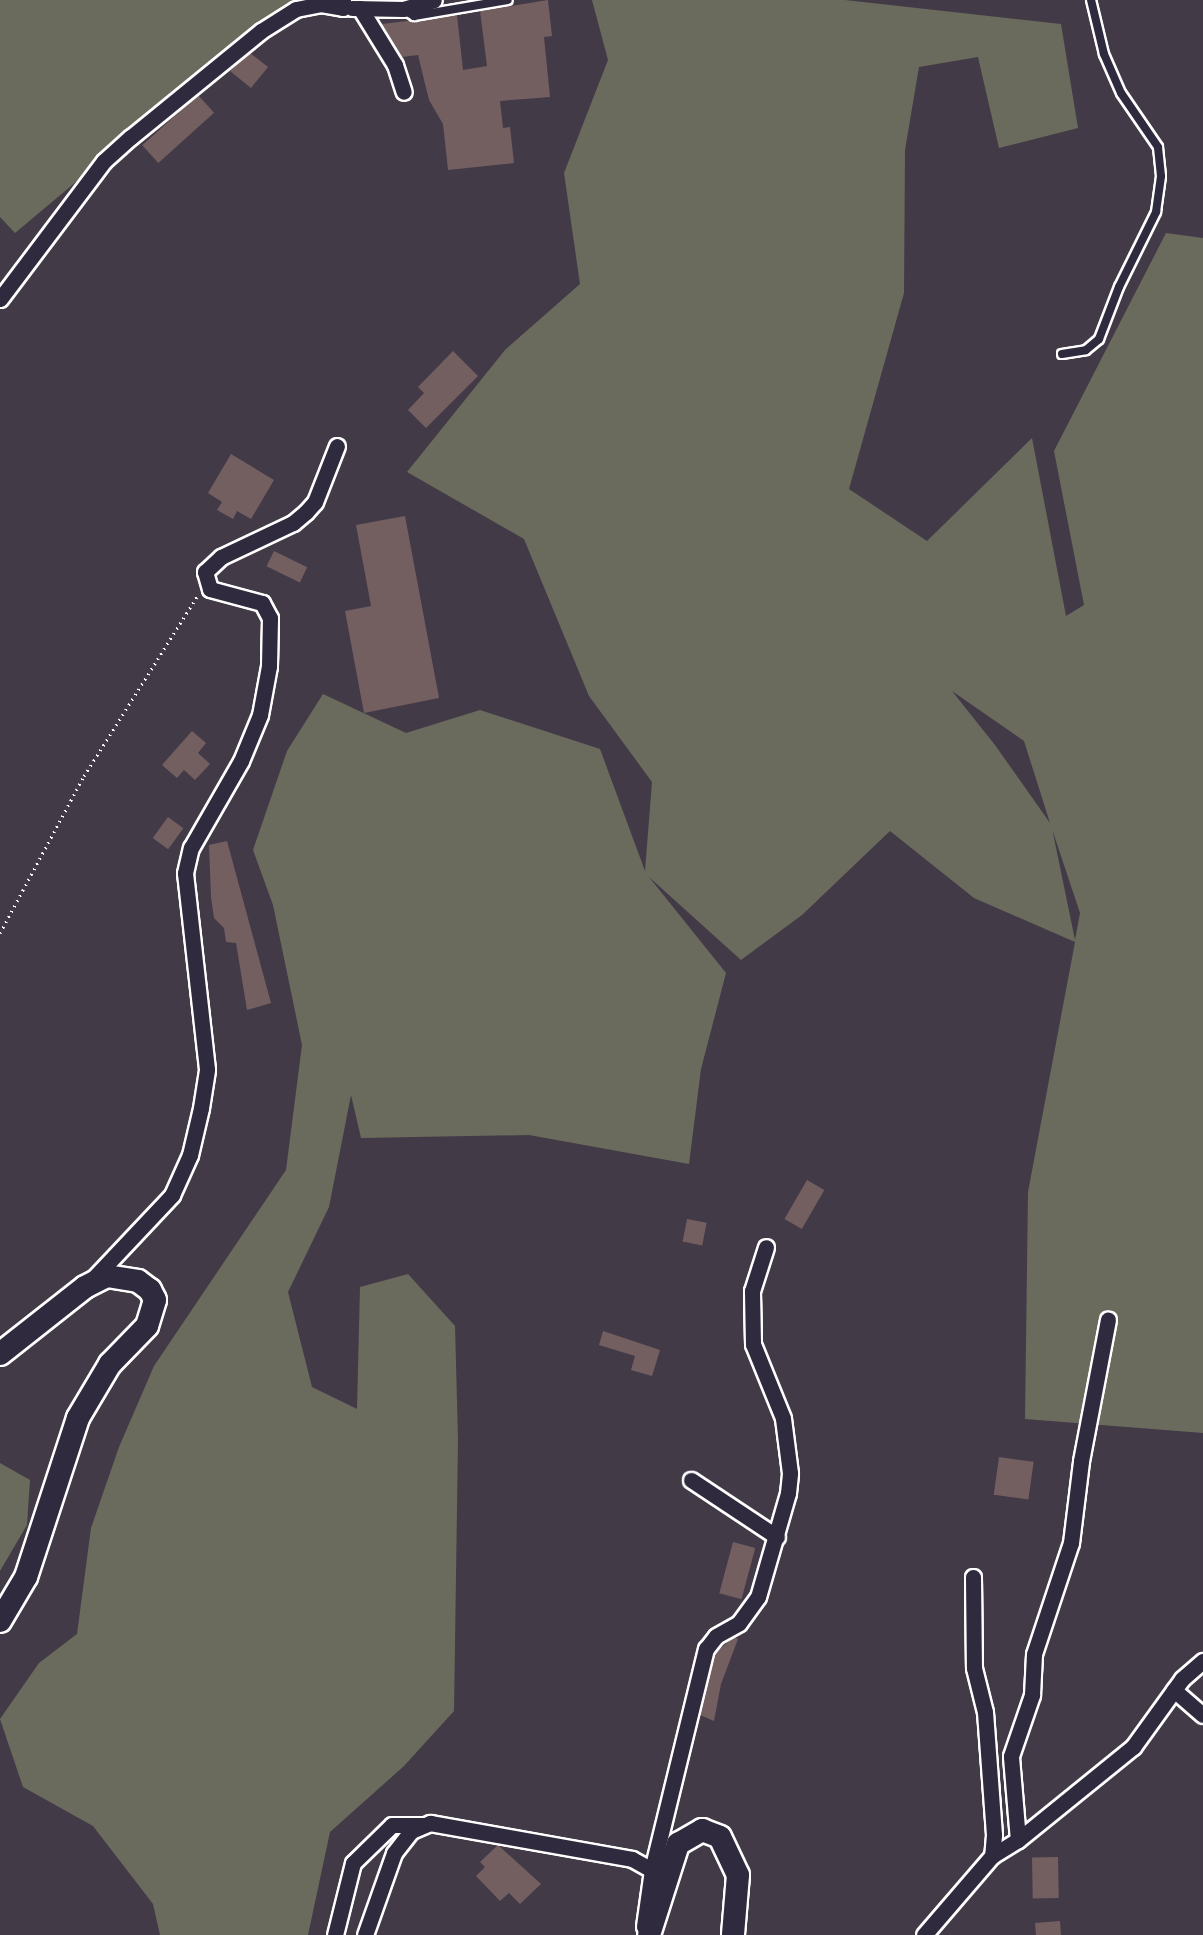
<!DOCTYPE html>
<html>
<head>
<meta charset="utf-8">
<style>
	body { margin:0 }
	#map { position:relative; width:1203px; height:1935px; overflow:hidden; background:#433a48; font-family:"Playpen Sans",sans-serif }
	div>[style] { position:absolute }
	.green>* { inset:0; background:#6a6b5d }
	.building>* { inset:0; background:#735f60; transform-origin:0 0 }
	.path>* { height:3px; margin-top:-1.5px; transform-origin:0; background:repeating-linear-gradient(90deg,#fff 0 1.5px,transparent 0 6px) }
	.roads { filter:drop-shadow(2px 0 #fff) drop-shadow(-2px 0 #fff) drop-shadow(0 2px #fff) drop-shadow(0 -2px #fff) }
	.lane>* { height:8px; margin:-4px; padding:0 4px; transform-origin:4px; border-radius:4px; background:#2f2a3d }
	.street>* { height:15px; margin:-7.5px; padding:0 7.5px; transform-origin:7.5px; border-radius:7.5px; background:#2f2a3d }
	.secondary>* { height:22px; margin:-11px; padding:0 11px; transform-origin:11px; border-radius:11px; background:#2f2a3d }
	span { translate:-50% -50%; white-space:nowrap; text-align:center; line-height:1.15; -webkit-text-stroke:6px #2f2a3d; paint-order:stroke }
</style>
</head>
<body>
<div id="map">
	<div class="green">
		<i style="clip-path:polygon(0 0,293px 0,15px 233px,0 217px)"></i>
		<i style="clip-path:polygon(evenodd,592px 0,845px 0,1061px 24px,1078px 128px,999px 148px,978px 57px,919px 67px,905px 150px,904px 293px,849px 489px,927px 541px,1032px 438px,1066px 616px,1084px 605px,1054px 451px,1166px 233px,1203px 238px,1203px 1433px,1025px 1419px,1028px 1192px,1075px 942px,974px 898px,890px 831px,802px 915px,741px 960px,649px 877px,726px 973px,701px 1069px,689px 1164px,529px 1135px,361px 1138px,351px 1095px,329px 1207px,288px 1292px,312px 1387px,357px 1409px,360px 1287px,408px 1274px,455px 1326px,458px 1439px,454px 1711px,404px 1766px,330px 1832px,308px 1935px,160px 1935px,153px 1904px,93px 1826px,23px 1787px,0 1719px,39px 1663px,77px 1634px,91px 1528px,119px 1447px,154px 1366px,286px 1170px,302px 1045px,273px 905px,253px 850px,287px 751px,323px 694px,406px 733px,480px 710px,600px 749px,645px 871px,652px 782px,589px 696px,524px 539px,407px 472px,505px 350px,580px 284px,564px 173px,608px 60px,592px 0,952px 691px,1024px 741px,1050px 823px,995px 745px,952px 691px,592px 0,1053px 832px,1080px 913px,1075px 940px,1053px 833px,1053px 832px)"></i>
		<i style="clip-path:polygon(0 1463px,30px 1480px,27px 1525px,0 1571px)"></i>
	</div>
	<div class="building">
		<i style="clip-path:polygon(548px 0,552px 36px,544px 37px,550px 97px,500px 101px,503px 128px,510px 127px,514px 163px,448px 170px,443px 124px,429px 100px,418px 55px,402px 57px,382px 24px,457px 15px,463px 70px,487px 66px,480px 11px)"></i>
		<i style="clip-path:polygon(250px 53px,268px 67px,251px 88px,230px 71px)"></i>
		<i style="left:198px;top:95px;width:24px;height:75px;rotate:48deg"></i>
		<i style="clip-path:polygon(453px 351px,478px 376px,426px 428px,408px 410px,424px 393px,418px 387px)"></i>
		<i style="clip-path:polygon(231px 454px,274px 480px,251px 519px,237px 511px,233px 519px,217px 510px,222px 502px,208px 493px)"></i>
		<i style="clip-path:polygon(405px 516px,439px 698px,364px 713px,345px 611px,371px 606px,356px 525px)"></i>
		<i style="left:274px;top:551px;width:37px;height:17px;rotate:26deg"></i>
		<i style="clip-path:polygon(192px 731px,206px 743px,198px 753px,210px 764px,195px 780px,184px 770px,177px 778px,162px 765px)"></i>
		<i style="left:168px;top:817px;width:19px;height:26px;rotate:36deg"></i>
		<i style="clip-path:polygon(227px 841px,271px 1003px,247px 1010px,236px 943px,226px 942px,224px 928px,214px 918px,211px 897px,209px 845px)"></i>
		<i style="left:807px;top:1180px;width:20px;height:45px;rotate:30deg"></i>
		<i style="left:687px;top:1219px;width:20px;height:23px;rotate:11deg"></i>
		<i style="clip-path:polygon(603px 1331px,660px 1350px,652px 1376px,631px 1370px,635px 1356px,599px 1345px)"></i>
		<i style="left:999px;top:1457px;width:35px;height:38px;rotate:8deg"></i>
		<i style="left:733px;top:1542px;width:23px;height:53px;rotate:15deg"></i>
		<i style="clip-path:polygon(734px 1637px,738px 1639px,721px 1684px,714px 1721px,700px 1715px,715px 1653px)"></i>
		<i style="clip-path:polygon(498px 1845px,541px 1884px,520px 1904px,509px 1893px,500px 1901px,476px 1876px,485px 1867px,480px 1862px)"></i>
		<i style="left:1058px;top:1857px;width:41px;height:26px;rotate:89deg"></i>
		<i style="clip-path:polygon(1060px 1921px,1061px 1935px,1036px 1935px,1035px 1923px)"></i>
	</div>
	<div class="path">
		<i style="left:0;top:933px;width:178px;rotate:-61.9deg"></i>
		<i style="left:84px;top:776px;width:214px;rotate:-57.8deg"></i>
	</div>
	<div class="roads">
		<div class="lane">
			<i style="left:404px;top:10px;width:12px;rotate:31deg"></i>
			<i style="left:414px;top:16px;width:95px;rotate:-9.7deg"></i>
			<i style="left:1062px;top:354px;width:24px;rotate:-9deg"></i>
			<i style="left:1086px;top:350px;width:17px;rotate:-40deg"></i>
			<i style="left:1099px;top:339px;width:56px;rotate:-69deg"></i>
			<i style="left:1119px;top:287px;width:84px;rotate:-63.7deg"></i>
			<i style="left:1156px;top:212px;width:36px;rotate:-82deg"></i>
			<i style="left:1161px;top:176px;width:29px;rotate:-96deg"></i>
			<i style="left:1158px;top:147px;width:65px;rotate:-124.4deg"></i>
			<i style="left:1121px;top:93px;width:43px;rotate:-113.6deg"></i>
			<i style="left:1104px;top:54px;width:56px;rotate:-103.5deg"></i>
		</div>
		<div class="street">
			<i style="left:352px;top:8px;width:51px;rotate:1.1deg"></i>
			<i style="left:403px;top:9px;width:32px;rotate:-16deg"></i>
			<i style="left:360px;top:8px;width:67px;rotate:58.4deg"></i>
			<i style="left:395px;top:65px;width:28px;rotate:72deg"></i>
			<i style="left:0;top:299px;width:173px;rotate:-53deg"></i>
			<i style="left:104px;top:161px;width:36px;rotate:-42deg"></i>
			<i style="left:131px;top:137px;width:168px;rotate:-39.2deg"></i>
			<i style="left:261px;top:31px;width:41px;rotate:-32.2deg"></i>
			<i style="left:296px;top:9px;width:25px;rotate:-11deg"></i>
			<i style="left:321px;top:4px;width:22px;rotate:10deg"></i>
			<i style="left:343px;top:8px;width:8px;rotate:-90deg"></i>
			<i style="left:92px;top:1280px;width:117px;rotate:-46.7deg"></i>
			<i style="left:172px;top:1195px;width:44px;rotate:-65.8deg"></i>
			<i style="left:190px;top:1155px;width:48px;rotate:-76.8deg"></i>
			<i style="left:201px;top:1108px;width:39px;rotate:-81deg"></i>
			<i style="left:207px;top:1069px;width:197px;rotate:-96.4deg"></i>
			<i style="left:185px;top:873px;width:26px;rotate:-77deg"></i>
			<i style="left:191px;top:848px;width:100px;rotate:-60.1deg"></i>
			<i style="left:241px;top:761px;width:50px;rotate:-67.6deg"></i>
			<i style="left:260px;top:715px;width:50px;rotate:-79.6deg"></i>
			<i style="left:269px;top:666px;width:48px;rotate:-88.8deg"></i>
			<i style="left:270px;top:618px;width:17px;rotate:-118deg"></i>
			<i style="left:262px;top:603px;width:54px;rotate:-164.9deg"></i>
			<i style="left:210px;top:589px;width:18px;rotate:-106deg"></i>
			<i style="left:205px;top:572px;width:22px;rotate:-43deg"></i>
			<i style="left:221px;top:557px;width:80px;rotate:-25.3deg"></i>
			<i style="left:293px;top:523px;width:17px;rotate:-40deg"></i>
			<i style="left:306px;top:512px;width:13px;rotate:-48deg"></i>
			<i style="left:315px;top:502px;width:60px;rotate:-68.6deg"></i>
			<i style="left:691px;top:1480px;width:103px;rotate:33.5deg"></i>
			<i style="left:973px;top:1577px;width:91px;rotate:89.4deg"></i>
			<i style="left:974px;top:1668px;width:45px;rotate:76deg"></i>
			<i style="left:985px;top:1712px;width:123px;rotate:85.8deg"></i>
			<i style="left:994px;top:1835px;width:21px;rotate:95deg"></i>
			<i style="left:1174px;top:1690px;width:38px;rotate:41deg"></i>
			<i style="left:1018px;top:1840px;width:84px;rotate:-94.8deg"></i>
			<i style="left:1011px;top:1756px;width:65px;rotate:-71deg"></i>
			<i style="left:1032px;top:1695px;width:41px;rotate:-87.2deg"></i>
			<i style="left:1034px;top:1654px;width:117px;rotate:-71.6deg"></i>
			<i style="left:1071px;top:1543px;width:83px;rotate:-83deg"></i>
			<i style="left:1081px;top:1461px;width:144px;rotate:-79.2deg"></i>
			<i style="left:652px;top:1870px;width:228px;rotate:-76.3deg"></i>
			<i style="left:706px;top:1649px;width:16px;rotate:-52deg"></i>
			<i style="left:716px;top:1636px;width:26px;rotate:-29deg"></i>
			<i style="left:739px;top:1623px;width:32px;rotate:-54deg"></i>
			<i style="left:758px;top:1597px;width:108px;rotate:-73.9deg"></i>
			<i style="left:788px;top:1493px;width:20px;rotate:-84deg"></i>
			<i style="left:790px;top:1473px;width:55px;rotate:-97.3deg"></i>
			<i style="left:783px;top:1418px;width:80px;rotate:-112.1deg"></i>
			<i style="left:753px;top:1344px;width:53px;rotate:-91.1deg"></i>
			<i style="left:752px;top:1291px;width:46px;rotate:-72.3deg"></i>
			<i style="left:335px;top:1935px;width:74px;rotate:-76deg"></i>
			<i style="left:353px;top:1863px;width:54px;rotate:-44.3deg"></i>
			<i style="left:392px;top:1825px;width:30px"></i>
			<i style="left:365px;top:1935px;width:87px;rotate:-70.5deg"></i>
			<i style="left:394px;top:1853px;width:28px;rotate:-52deg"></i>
			<i style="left:411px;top:1831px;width:21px;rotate:-23deg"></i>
			<i style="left:430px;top:1823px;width:205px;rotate:10.1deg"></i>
			<i style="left:632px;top:1859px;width:23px;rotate:29deg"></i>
			<i style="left:652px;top:1870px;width:57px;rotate:98.1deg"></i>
			<i style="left:924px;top:1935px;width:104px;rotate:-49.3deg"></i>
			<i style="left:992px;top:1856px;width:31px;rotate:-32deg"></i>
			<i style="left:1018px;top:1840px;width:148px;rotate:-39deg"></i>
			<i style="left:1133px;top:1747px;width:84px;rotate:-54.2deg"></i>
			<i style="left:1182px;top:1679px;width:28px;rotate:-41deg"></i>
		</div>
		<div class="secondary">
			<i style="left:0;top:1354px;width:108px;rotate:-38.2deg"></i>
			<i style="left:85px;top:1287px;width:25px;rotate:-27deg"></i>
			<i style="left:107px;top:1276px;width:31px;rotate:9deg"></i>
			<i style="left:138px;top:1281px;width:15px;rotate:37deg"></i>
			<i style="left:150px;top:1290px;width:11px;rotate:63deg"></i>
			<i style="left:155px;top:1300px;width:27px;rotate:107deg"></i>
			<i style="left:147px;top:1326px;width:53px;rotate:134.2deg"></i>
			<i style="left:110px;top:1364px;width:63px;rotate:120.7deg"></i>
			<i style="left:78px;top:1418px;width:167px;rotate:108.1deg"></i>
			<i style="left:26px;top:1577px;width:51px;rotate:120.6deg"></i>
			<i style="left:649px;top:1935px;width:96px;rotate:-72.3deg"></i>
			<i style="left:678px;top:1844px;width:28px;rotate:-30deg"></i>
			<i style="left:702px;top:1830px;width:19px;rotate:21deg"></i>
			<i style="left:720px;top:1837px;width:42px;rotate:64.7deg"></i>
			<i style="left:738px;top:1875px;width:60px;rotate:94.8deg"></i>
		</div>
	</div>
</div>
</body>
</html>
